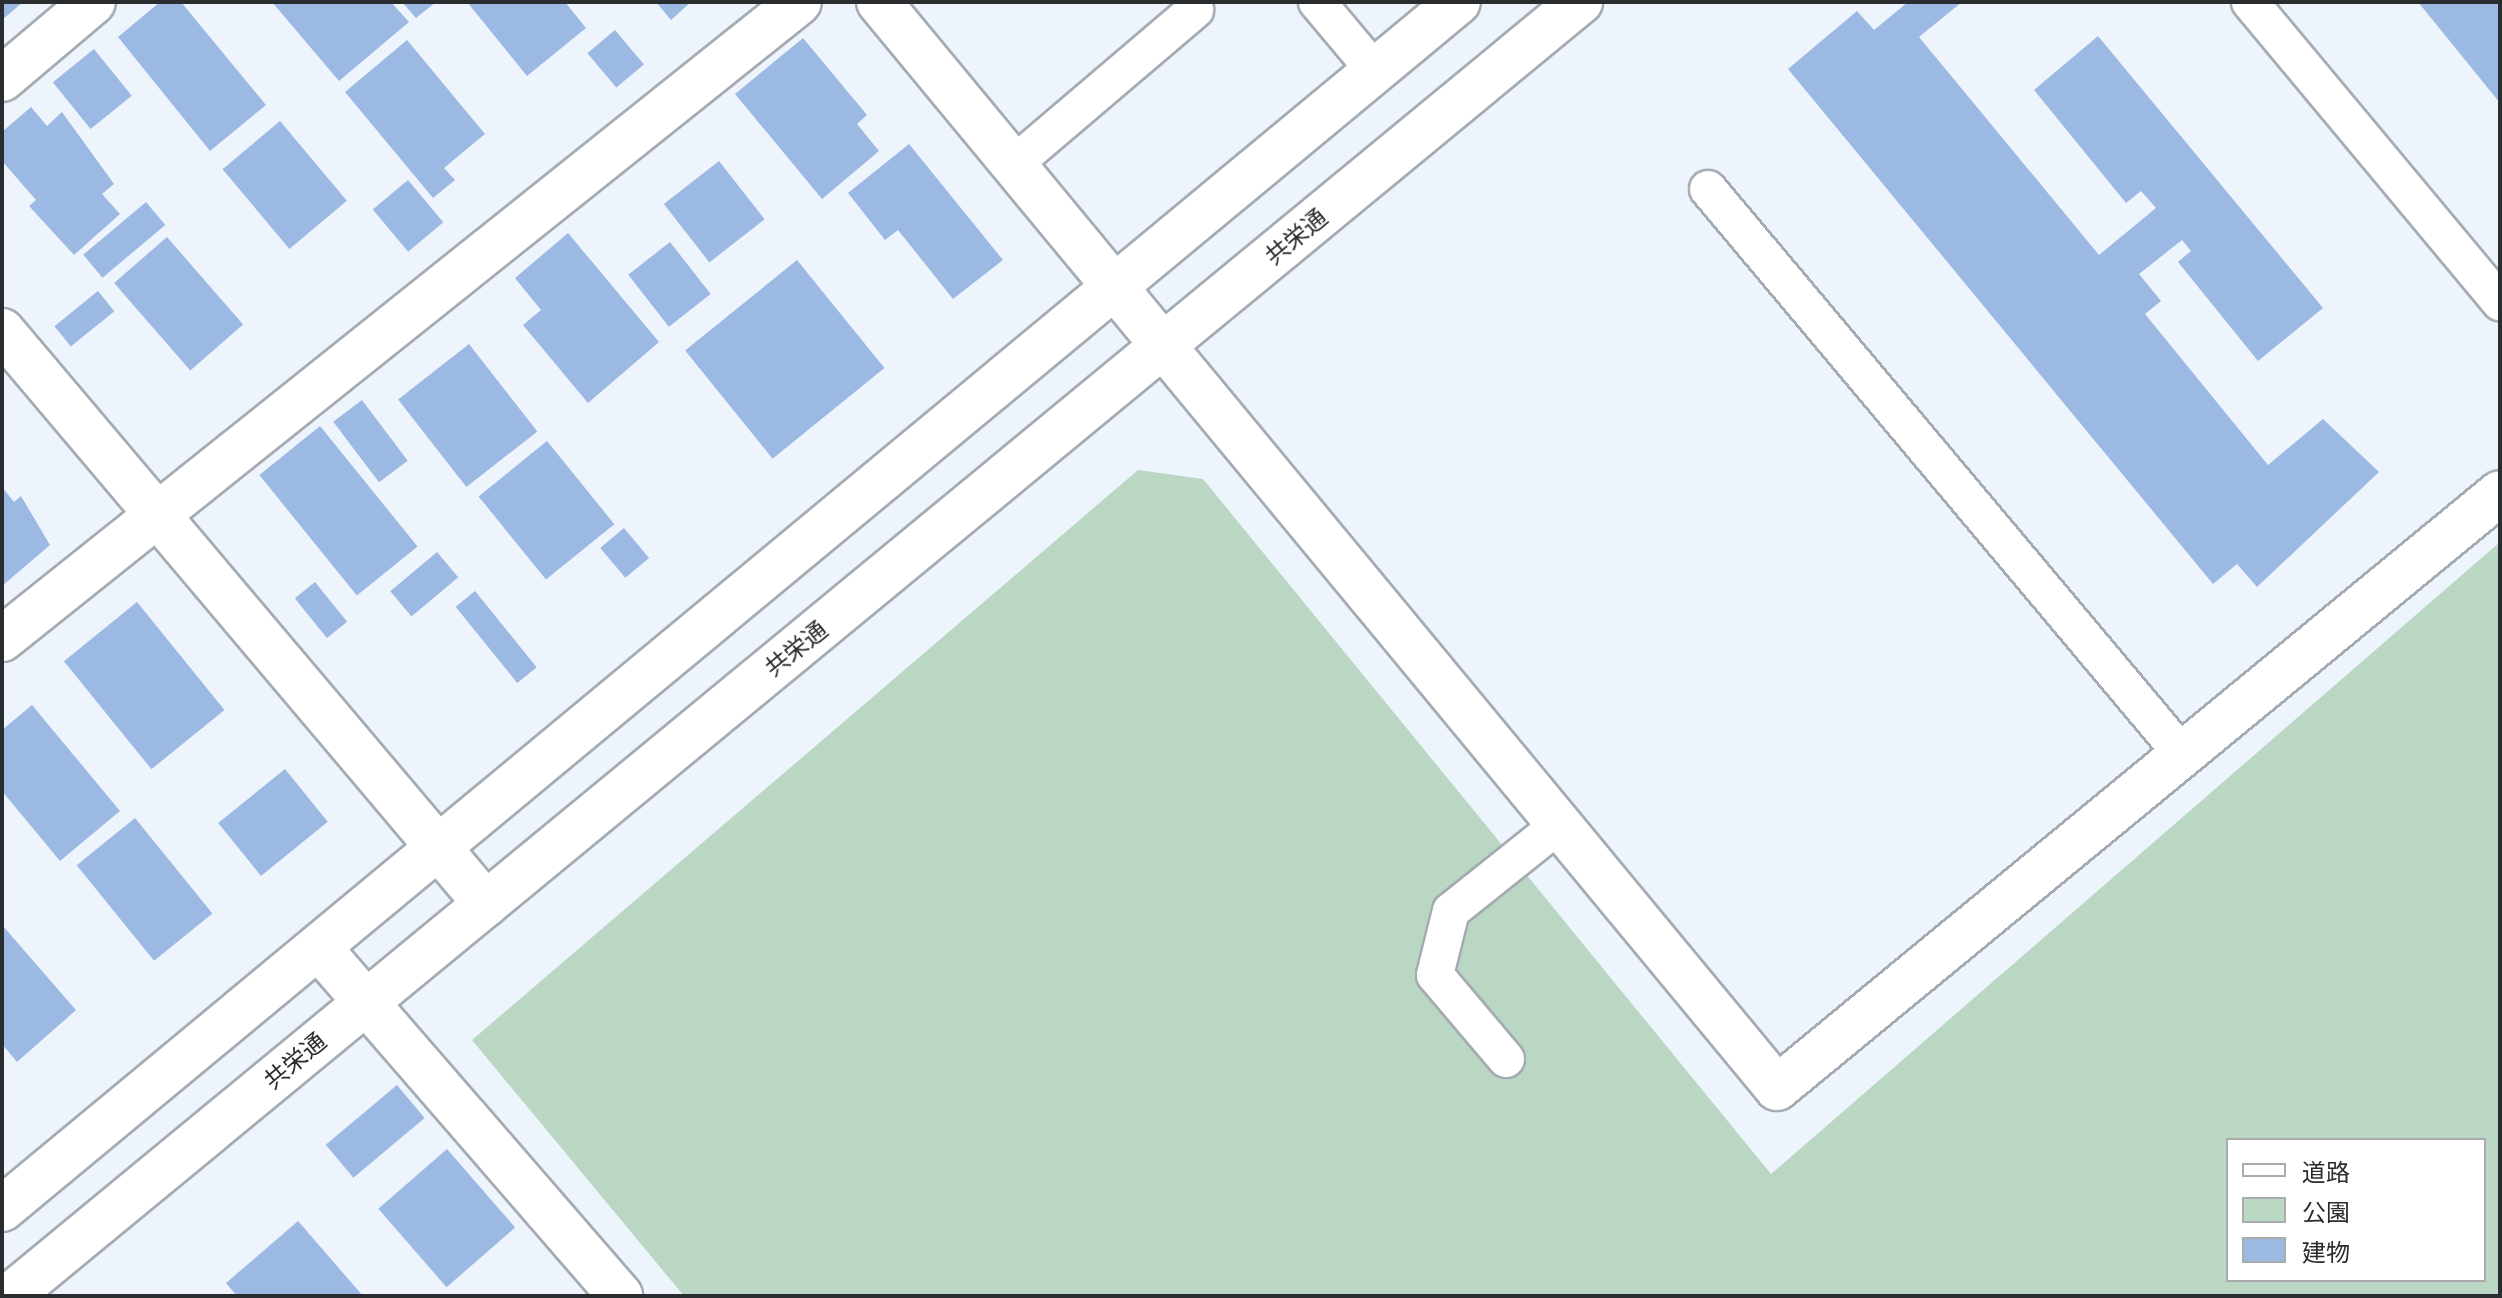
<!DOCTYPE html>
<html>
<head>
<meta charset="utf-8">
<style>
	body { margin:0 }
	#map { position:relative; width:2502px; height:1298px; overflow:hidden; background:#eef4fc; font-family:"PT Sans Narrow","Noto Sans JP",sans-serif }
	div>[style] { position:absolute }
	.green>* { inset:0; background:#b9d7c2 }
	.building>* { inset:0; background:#9cb9e4; transform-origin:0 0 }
	.roads { filter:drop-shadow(2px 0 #a5abb3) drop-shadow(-2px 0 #a5abb3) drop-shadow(0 2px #a5abb3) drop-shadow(0 -2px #a5abb3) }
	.lane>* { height:36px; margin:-18px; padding:0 18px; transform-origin:18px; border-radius:18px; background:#fff }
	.street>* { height:44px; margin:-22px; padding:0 22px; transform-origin:22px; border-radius:22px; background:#fff }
	.secondary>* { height:44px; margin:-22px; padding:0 22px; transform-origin:22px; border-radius:22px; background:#fff }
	span { translate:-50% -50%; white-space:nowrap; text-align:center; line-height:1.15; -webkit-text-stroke:6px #fff; paint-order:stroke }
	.street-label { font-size:24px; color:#2a2d30 }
	.frame { position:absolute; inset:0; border:4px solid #2a2d30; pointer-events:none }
	.legend { position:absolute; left:2226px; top:1138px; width:260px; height:144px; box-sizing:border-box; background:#fff; border:2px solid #aaabac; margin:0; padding:10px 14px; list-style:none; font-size:24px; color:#2a2d30 }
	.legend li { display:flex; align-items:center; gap:16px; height:40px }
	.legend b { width:40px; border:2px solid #aaabac }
</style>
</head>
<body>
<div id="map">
	<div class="green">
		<i style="clip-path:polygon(evenodd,1138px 470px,1203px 479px,1771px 1174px,2500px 542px,2500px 1296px,684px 1296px,472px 1040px,1138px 470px,2228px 1140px,2484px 1140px,2484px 1280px,2228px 1280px,2228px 1140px)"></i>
	</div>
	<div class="building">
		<i style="clip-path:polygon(2px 2px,23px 2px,2px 20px)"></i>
		<i style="clip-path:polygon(160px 2px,181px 2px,266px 105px,210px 151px,118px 37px)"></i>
		<i style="clip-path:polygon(272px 2px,391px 2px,409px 22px,339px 81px)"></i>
		<i style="clip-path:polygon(402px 2px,436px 2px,416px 18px)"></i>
		<i style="clip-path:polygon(467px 2px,565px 2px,586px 28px,527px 76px)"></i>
		<i style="clip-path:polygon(656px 2px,691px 2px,671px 20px)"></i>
		<i style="clip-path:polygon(1908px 2px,1962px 2px,1919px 37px,2099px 255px,2156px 208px,2141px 191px,2126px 203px,2034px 90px,2098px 36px,2323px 308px,2258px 361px,2178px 262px,2191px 251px,2182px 240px,2139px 274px,2161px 301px,2145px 314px,2268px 465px,2323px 419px,2379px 472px,2257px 587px,2237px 564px,2213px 584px,1788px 69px,1857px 11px,1874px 30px)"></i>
		<i style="clip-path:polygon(2418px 2px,2500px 2px,2500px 103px)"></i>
		<i style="left:615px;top:30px;width:45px;height:36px;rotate:50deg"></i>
		<i style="clip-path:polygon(803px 38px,867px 115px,857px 124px,879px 151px,822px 199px,735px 94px)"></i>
		<i style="clip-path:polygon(407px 40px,485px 134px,444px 168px,455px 180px,433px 198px,345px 92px)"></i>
		<i style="left:94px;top:49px;width:60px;height:53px;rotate:51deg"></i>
		<i style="clip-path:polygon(31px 107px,47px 126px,62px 112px,114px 184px,102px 194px,120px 214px,74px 255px,29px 206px,36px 200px,2px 161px,2px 132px)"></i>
		<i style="left:280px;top:121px;width:104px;height:75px;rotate:50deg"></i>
		<i style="clip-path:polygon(909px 144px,1003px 260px,953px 299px,898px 230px,885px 240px,848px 193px)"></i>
		<i style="left:719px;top:161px;width:74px;height:70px;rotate:52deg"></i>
		<i style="left:408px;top:180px;width:55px;height:46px;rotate:50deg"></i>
		<i style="left:146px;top:202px;width:30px;height:82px;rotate:50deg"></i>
		<i style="clip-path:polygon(568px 233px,659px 342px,588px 403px,523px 325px,541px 310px,515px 278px)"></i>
		<i style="left:167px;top:237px;width:116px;height:70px;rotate:49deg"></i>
		<i style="left:670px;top:242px;width:66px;height:53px;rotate:52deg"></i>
		<i style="left:797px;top:260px;width:139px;height:144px;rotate:51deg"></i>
		<i style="left:98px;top:291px;width:26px;height:56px;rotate:51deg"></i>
		<i style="left:469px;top:344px;width:111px;height:90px;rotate:52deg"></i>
		<i style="left:362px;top:400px;width:76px;height:36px;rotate:53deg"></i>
		<i style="left:320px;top:426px;width:155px;height:78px;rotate:51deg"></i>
		<i style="left:547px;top:441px;width:107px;height:88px;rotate:51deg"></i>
		<i style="clip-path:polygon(2px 487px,14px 502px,21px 496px,50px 545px,2px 586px)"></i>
		<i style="left:624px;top:528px;width:39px;height:31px;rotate:50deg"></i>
		<i style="left:437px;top:552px;width:33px;height:61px;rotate:50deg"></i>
		<i style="left:315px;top:582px;width:51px;height:26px;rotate:51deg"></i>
		<i style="left:475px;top:591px;width:98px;height:25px;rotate:51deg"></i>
		<i style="left:137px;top:602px;width:139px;height:94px;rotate:51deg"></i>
		<i style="clip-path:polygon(32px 705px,120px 811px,60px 861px,2px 791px,2px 730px)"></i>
		<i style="left:285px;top:769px;width:68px;height:86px;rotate:51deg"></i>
		<i style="left:135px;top:818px;width:123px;height:75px;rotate:51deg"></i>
		<i style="clip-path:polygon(2px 925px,76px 1010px,17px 1062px,2px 1044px)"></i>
		<i style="left:397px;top:1085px;width:43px;height:93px;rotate:50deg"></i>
		<i style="left:447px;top:1149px;width:104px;height:91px;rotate:49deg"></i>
		<i style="clip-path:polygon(298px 1221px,363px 1296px,237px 1296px,226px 1283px)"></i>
	</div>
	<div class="roads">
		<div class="lane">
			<i style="left:1317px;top:2px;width:89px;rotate:50deg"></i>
			<i style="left:2250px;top:2px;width:391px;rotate:50.2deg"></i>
			<i style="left:1014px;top:164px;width:238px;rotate:-40.4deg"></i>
			<i style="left:1708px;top:189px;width:739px;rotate:50deg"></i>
			<i style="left:1506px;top:1059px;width:110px;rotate:-130.2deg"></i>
			<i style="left:1435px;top:975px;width:66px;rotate:-76deg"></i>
			<i style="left:1451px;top:911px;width:139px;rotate:-38.6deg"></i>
		</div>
		<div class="street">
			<i style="left:879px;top:2px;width:1409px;rotate:50.41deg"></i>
			<i style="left:1777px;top:1088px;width:936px;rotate:-39.45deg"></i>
			<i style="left:2px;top:79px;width:119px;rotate:-40.2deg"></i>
			<i style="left:2px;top:331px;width:750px;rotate:49.81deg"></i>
			<i style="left:2px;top:639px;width:1020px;rotate:-38.63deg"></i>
			<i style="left:319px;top:948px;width:460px;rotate:49.1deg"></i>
		</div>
		<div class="secondary">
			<i style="left:2px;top:1209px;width:1891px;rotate:-39.66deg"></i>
			<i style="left:10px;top:1296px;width:2035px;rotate:-39.5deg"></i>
		</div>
	</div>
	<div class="street-label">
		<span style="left:1296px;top:237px;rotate:-40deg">共栄通</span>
		<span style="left:796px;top:649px;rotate:-39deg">共栄通</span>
		<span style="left:295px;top:1061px;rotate:-40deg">共栄通</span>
	</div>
	<div class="frame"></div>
	<ul class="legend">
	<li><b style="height:10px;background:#fff"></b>道路</li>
	<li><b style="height:22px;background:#b9d7c2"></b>公園</li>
	<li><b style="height:22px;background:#9cb9e4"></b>建物</li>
	</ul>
</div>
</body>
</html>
